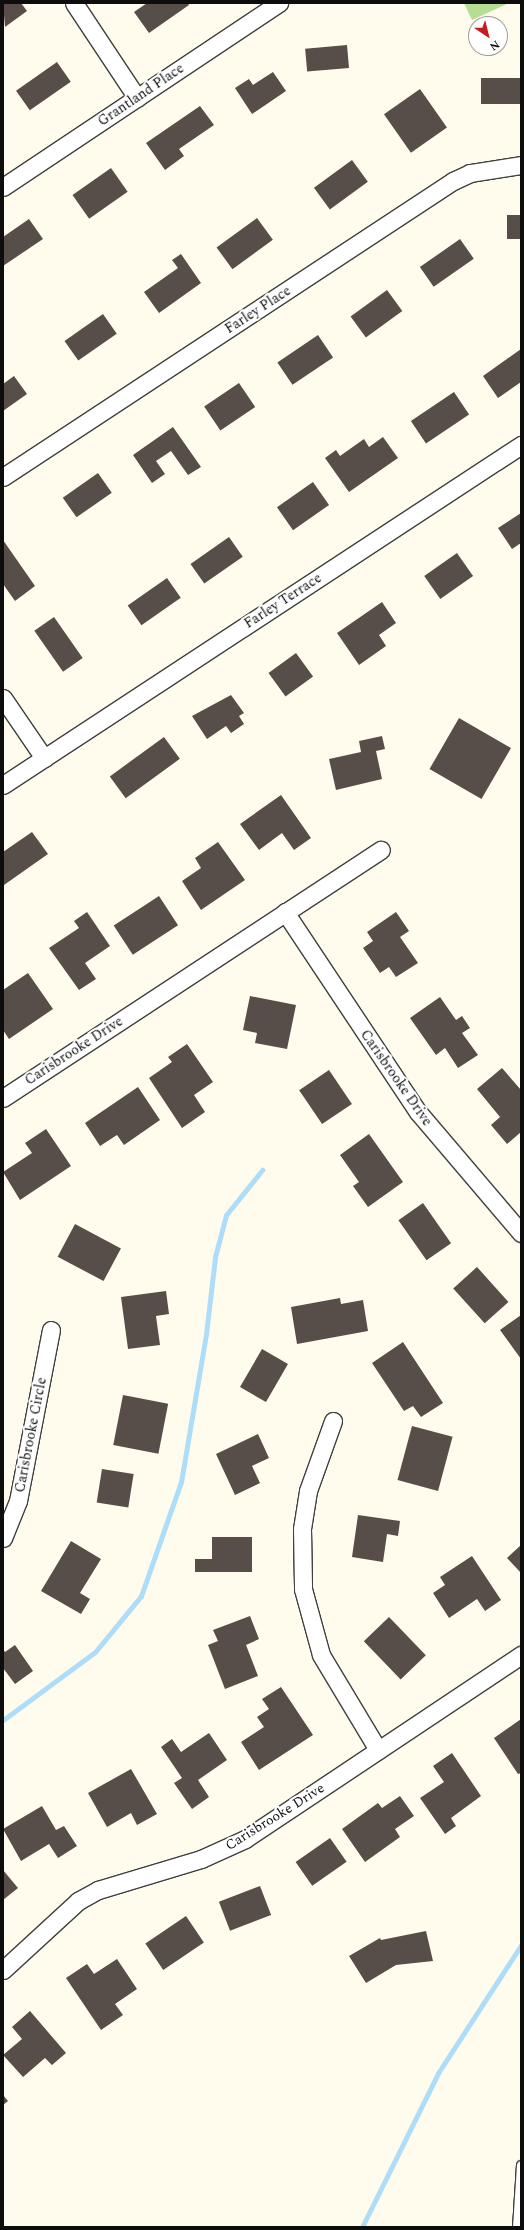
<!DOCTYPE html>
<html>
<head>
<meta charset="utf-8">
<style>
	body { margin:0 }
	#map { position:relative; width:524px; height:2230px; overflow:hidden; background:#fffcee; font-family:Spectral,serif }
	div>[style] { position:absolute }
	.forest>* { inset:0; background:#b4de92 }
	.stream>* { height:5px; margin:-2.5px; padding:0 2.5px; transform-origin:2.5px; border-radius:2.5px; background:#aeddfa }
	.building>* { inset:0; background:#574e49; transform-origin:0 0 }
	.roads { filter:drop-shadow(1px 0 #404040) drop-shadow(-1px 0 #404040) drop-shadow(0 1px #404040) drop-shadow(0 -1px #404040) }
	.lane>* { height:9px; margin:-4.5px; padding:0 4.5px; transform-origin:4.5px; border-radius:4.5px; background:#fff }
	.street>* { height:17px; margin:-8.5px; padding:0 8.5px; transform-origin:8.5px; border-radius:8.5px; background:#fff }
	span { translate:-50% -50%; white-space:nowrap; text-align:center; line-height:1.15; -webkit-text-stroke:4px #fff; paint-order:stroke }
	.street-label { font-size:14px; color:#0d0d0d }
	.frame { position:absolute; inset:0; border:4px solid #0d0d0d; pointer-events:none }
	.north { position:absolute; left:468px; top:16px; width:40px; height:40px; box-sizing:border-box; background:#fff; border:1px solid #9e9e9e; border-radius:50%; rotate:145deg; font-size:11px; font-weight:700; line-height:16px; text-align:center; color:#0d0d0d }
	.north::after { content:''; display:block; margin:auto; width:14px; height:18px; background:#c71b22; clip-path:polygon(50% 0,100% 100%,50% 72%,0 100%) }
</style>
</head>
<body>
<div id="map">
	<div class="forest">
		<i style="clip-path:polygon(464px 3px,509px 3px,472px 20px)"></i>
	</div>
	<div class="stream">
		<i style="left:3px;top:1720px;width:114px;rotate:-36.5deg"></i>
		<i style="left:95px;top:1652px;width:72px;rotate:-50.6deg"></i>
		<i style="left:141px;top:1596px;width:121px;rotate:-70.7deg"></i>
		<i style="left:181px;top:1482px;width:150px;rotate:-80.4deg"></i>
		<i style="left:206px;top:1334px;width:78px;rotate:-83.3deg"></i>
		<i style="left:215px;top:1257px;width:43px;rotate:-75.3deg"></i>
		<i style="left:226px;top:1215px;width:58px;rotate:-51.3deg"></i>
		<i style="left:362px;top:2227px;width:172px;rotate:-63.7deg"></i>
		<i style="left:438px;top:2073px;width:153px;rotate:-57deg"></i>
	</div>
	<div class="building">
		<i style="clip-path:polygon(3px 3px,21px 3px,27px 11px,5px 27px)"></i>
		<i style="clip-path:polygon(147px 3px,188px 3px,189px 5px,149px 33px,134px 12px)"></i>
		<i style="left:347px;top:45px;width:23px;height:42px;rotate:85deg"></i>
		<i style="left:57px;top:62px;width:24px;height:50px;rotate:55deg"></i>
		<i style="clip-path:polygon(273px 72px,286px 91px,252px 114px,235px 88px,249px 79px,253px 85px)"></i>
		<i style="left:521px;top:78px;width:26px;height:40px;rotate:90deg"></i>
		<i style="left:420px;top:89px;width:47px;height:44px;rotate:55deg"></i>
		<i style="clip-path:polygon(200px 106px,214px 125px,179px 149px,184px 156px,165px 170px,146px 143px)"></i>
		<i style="left:352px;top:160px;width:27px;height:47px;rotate:54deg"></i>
		<i style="left:111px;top:168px;width:29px;height:47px;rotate:55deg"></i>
		<i style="left:507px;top:215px;width:14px;height:24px"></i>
		<i style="left:257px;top:218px;width:27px;height:50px;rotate:54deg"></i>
		<i style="clip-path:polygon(29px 219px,43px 239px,3px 266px,3px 237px)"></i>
		<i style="left:460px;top:239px;width:24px;height:49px;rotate:55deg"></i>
		<i style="clip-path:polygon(181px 254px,201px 283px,159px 313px,144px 292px,178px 268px,172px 260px)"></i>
		<i style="left:387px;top:290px;width:26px;height:45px;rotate:54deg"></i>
		<i style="left:103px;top:314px;width:24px;height:47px;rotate:55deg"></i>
		<i style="left:318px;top:335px;width:27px;height:49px;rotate:56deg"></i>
		<i style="clip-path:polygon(521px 349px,521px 382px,498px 398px,483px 376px)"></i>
		<i style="clip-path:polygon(14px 376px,27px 394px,3px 411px,3px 384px)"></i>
		<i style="left:239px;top:383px;width:29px;height:42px;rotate:56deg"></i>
		<i style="left:454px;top:392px;width:27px;height:52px;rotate:56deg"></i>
		<i style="clip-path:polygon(173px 427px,201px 467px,188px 475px,171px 451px,156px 461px,165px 474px,152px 483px,133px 455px)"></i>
		<i style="clip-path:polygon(383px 437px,398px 458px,349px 492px,325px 458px,336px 450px,340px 456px,364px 439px,369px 447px)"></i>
		<i style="left:98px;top:473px;width:24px;height:43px;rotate:55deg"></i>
		<i style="left:313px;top:482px;width:28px;height:44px;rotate:55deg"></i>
		<i style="clip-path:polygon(521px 513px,521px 543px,512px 549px,498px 528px)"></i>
		<i style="left:229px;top:537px;width:24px;height:47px;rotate:55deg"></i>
		<i style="clip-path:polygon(3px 540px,35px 586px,15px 601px,3px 584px)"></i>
		<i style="left:457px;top:553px;width:28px;height:40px;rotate:55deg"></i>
		<i style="left:167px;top:578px;width:24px;height:48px;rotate:55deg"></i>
		<i style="clip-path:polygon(382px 602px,396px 623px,379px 635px,386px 646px,359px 665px,337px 633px)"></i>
		<i style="left:54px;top:617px;width:50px;height:24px;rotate:55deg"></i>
		<i style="left:296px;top:653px;width:29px;height:34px;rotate:54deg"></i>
		<i style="clip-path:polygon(231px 695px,244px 713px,239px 716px,244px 724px,231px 733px,226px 726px,207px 739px,192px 716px)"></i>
		<i style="left:459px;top:718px;width:60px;height:59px;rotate:30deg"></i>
		<i style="clip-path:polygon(382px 736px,385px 749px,376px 751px,382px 779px,336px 790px,329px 759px,361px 752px,359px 741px)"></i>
		<i style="left:164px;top:737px;width:27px;height:67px;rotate:54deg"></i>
		<i style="clip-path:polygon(281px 795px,311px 838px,294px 850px,282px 833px,259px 850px,240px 824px)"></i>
		<i style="clip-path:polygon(32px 832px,48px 854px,4px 885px,3px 852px)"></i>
		<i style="clip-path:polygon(218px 842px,245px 880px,201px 910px,182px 881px,201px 868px,195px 858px)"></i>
		<i style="left:159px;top:896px;width:35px;height:54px;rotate:57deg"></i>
		<i style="clip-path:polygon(87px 912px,110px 946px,85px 963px,96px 979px,79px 990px,49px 948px,79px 928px,74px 921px)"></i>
		<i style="clip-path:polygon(396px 912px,409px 931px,400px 937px,418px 963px,396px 977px,389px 967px,380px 973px,363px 948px,373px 941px,367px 932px)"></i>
		<i style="clip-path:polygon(28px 973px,53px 1009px,9px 1039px,3px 1030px,3px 990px)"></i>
		<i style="clip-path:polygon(250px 996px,296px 1005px,287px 1049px,255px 1043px,257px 1033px,243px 1030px)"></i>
		<i style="clip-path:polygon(440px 997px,456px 1020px,462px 1016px,470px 1028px,462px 1033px,478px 1055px,458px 1068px,445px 1048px,436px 1055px,410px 1018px)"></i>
		<i style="clip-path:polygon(187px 1044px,213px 1082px,194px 1095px,205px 1112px,182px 1128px,149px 1078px,172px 1062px,168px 1057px)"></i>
		<i style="clip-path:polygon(502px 1068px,521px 1090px,521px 1132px,507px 1144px,491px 1125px,500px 1117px,477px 1089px)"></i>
		<i style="left:329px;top:1070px;width:41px;height:36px;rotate:56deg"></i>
		<i style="clip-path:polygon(138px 1087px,160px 1120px,124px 1145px,117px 1135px,100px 1146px,85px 1123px)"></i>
		<i style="clip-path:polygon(46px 1129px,71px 1166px,20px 1200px,3px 1172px,32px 1153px,25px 1143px)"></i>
		<i style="clip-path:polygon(369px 1134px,403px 1182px,368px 1207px,353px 1186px,359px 1182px,340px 1155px)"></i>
		<i style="left:423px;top:1203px;width:49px;height:30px;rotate:55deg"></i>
		<i style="left:75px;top:1224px;width:52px;height:37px;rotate:28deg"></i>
		<i style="left:477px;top:1267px;width:47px;height:32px;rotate:48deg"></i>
		<i style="clip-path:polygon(166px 1291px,169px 1314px,156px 1316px,160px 1345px,128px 1349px,121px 1297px)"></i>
		<i style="clip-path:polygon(340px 1298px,341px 1304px,363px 1300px,368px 1331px,297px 1344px,291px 1307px)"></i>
		<i style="clip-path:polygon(521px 1315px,521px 1359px,500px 1330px)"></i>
		<i style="clip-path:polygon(403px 1342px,443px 1403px,421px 1417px,413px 1406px,404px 1411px,372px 1363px)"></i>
		<i style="left:262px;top:1349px;width:30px;height:44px;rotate:30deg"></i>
		<i style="left:123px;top:1395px;width:46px;height:51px;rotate:11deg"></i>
		<i style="left:412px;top:1426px;width:42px;height:56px;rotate:15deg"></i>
		<i style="clip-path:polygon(258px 1434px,269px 1458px,252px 1466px,260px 1483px,235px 1495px,216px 1454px)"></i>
		<i style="left:102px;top:1469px;width:32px;height:34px;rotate:9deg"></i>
		<i style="clip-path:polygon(358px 1515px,400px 1521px,398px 1536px,387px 1534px,383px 1562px,352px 1557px)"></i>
		<i style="clip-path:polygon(212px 1537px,252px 1537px,252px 1572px,195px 1572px,195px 1559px,212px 1559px)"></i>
		<i style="clip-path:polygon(71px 1541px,101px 1559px,80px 1593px,90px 1599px,81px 1614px,41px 1591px)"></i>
		<i style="clip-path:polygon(521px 1545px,521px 1573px,507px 1558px)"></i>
		<i style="clip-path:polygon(472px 1556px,501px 1600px,485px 1611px,477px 1599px,449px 1618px,433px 1593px,445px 1585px,440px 1577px)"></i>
		<i style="clip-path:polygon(250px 1616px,259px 1639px,246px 1645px,258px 1676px,225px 1689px,208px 1645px,218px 1641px,213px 1630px)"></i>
		<i style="left:389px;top:1617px;width:53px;height:35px;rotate:46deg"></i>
		<i style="clip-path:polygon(15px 1645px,33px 1671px,15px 1684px,3px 1668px,3px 1649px,5px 1652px)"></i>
		<i style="clip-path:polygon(281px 1687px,313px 1735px,259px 1770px,241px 1742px,264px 1727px,257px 1717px,269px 1709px,262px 1699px)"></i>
		<i style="clip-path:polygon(521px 1719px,521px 1773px,518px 1774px,494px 1738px)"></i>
		<i style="clip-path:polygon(209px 1733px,227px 1760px,198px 1780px,209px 1797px,192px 1809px,174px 1783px,182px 1778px,161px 1747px,172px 1739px,181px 1752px)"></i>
		<i style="clip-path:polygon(452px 1753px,481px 1796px,451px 1818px,456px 1826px,445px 1834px,420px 1798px,444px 1782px,433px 1766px)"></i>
		<i style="clip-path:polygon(131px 1769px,157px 1814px,137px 1825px,131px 1813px,107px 1827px,88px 1793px)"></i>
		<i style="clip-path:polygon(400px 1796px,414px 1816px,395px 1829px,400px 1837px,365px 1862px,342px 1829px,378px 1803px,382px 1808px)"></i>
		<i style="clip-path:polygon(42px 1806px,56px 1830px,64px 1826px,77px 1846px,58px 1858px,49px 1844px,21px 1861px,3px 1829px)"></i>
		<i style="left:330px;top:1838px;width:29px;height:42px;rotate:55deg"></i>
		<i style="clip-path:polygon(3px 1870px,18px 1888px,3px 1900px)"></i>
		<i style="left:260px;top:1886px;width:31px;height:44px;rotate:69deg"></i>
		<i style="left:186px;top:1916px;width:32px;height:49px;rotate:56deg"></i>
		<i style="clip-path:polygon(426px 1931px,433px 1961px,396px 1965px,366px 1983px,349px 1956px,380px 1938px,381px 1940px)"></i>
		<i style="clip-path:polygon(117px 1959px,137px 1989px,115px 2004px,123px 2015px,101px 2030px,66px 1978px,87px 1964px,94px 1974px)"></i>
		<i style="clip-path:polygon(30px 2011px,66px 2053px,52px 2065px,45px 2058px,23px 2077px,3px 2055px,22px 2039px,12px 2027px)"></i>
		<i style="clip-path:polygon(3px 2095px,8px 2101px,3px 2105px)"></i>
	</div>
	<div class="roads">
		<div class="lane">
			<i style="left:517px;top:2227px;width:62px;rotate:-86.3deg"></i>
		</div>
		<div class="street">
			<i style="left:74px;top:3px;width:114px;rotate:56.4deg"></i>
			<i style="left:3px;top:187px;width:332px;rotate:-33.7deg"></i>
			<i style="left:3px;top:477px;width:539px;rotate:-33.34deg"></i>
			<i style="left:453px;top:181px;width:19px;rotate:-25deg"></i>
			<i style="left:470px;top:173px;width:52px;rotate:-8.9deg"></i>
			<i style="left:3px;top:698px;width:73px;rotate:55.7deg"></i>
			<i style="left:3px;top:785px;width:620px;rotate:-33.28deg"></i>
			<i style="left:285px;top:912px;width:240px;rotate:56.4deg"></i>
			<i style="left:418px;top:1112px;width:159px;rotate:49.6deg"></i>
			<i style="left:3px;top:1098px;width:452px;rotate:-33.3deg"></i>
			<i style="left:333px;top:1421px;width:74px;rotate:109.7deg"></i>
			<i style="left:308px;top:1491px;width:38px;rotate:99deg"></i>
			<i style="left:302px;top:1529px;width:60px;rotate:89deg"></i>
			<i style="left:303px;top:1589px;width:68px;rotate:74.7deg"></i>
			<i style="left:321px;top:1655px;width:111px;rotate:59deg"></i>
			<i style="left:3px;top:1538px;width:40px;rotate:-68deg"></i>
			<i style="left:18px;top:1501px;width:174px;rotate:-79.1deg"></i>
			<i style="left:3px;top:1970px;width:102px;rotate:-42.6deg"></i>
			<i style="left:78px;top:1901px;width:23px;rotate:-29deg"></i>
			<i style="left:98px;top:1890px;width:108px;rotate:-16.8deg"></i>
			<i style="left:201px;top:1859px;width:48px;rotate:-24.4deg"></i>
			<i style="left:245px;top:1839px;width:332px;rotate:-33.7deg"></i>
		</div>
	</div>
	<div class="street-label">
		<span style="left:141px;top:95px;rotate:-34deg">Grantland Place</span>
		<span style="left:258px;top:310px;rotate:-33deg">Farley Place</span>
		<span style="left:283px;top:601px;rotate:-33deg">Farley Terrace</span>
		<span style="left:74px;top:1051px;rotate:-33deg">Carisbrooke Drive</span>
		<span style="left:396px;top:1078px;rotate:55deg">Carisbrooke Drive</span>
		<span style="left:31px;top:1435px;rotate:-79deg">Carisbrooke Circle</span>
		<span style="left:275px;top:1817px;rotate:-32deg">Carisbrooke Drive</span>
	</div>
	<div class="frame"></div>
	<div class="north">N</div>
</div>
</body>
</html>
